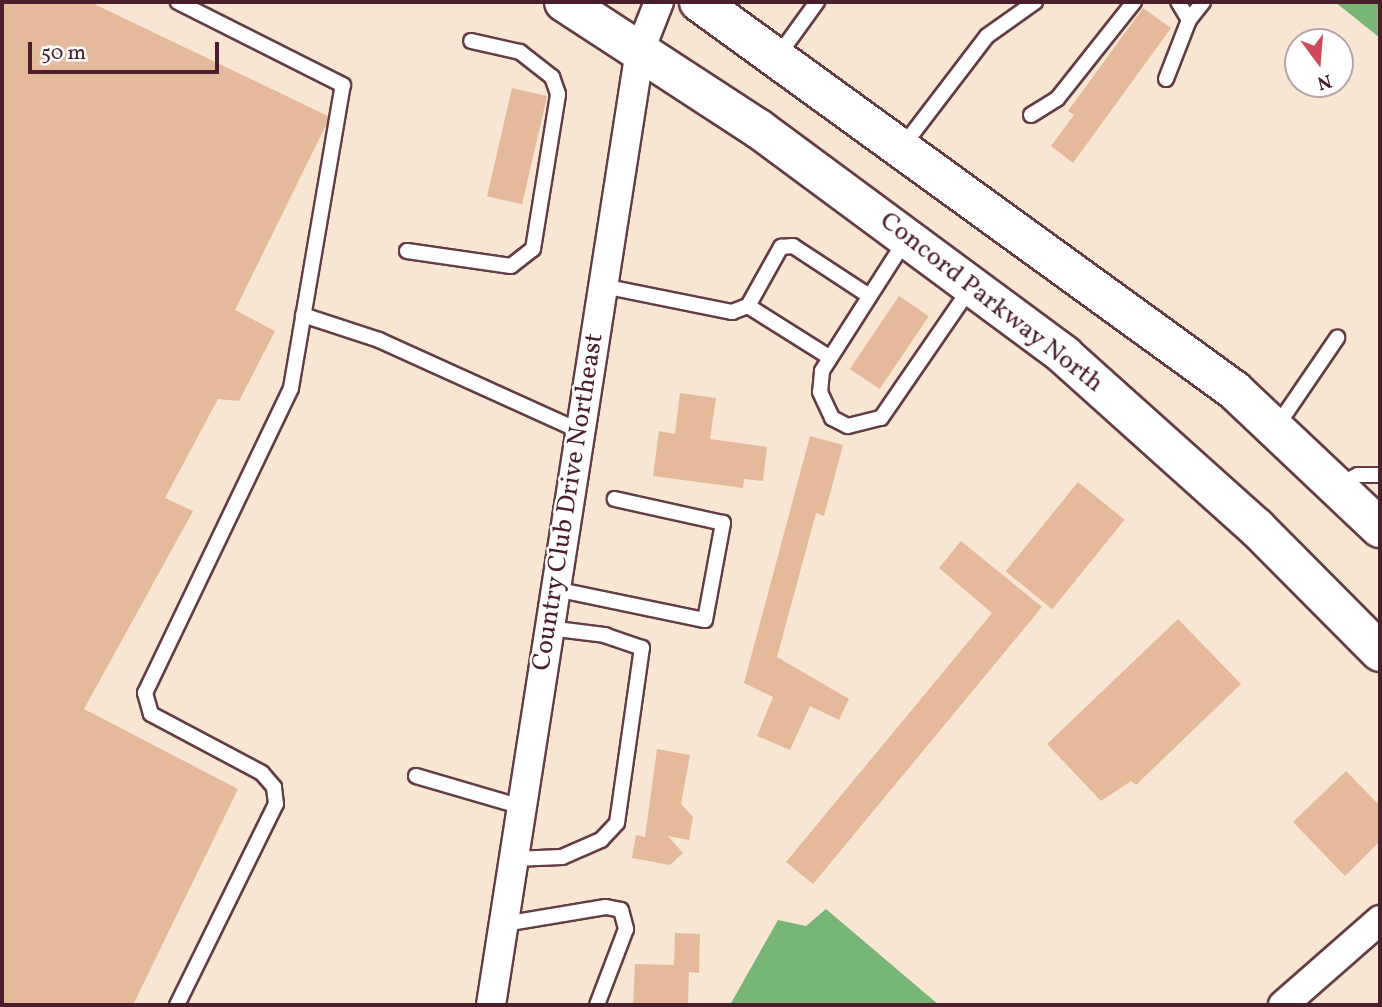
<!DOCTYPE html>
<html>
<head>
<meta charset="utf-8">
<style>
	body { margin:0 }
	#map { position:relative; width:1382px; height:1007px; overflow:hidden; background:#f8e6d2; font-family:Vollkorn,serif }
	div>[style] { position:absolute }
	.forest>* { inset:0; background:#78b675 }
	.building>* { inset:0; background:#e4ba9b; transform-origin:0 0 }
	.roads { filter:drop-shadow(2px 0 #643d44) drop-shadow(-2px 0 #643d44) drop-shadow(0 2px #643d44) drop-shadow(0 -2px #643d44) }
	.lane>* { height:14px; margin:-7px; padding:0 7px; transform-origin:7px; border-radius:7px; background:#fff }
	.street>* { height:28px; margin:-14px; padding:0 14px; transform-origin:14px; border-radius:14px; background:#fff }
	.highway>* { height:38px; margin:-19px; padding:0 19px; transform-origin:19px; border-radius:19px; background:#fff }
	span { translate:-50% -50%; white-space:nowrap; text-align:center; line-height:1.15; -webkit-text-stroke:5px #fff; paint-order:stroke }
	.street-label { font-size:26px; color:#4a1f2b }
	.frame { position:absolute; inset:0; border:4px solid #4a1f2b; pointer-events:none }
	.north { position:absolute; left:1284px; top:28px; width:70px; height:70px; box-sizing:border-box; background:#fff; border:2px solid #b7a5aa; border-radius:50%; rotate:164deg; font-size:19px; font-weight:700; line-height:28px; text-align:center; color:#4a1f2b }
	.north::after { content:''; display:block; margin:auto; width:24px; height:32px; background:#d1495b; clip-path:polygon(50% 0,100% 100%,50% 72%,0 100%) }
	.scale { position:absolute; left:28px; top:42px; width:191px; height:32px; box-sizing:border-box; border:4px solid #4a1f2b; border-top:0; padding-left:9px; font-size:21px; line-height:24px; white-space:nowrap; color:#4a1f2b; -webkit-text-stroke:5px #fff; paint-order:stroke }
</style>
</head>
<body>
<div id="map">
	<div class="forest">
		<i style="clip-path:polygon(1335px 2px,1380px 2px,1380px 38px)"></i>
		<i style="clip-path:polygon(826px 909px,939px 1005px,730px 1005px,778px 920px,806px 926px)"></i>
	</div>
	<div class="building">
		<i style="clip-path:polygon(2px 2px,90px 2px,330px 117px,235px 310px,275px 331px,239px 401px,218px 399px,165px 498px,193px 511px,84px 709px,238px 789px,133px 1005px,2px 1005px)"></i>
		<i style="clip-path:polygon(1143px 8px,1171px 28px,1073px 163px,1051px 146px,1074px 115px,1068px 111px)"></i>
		<i style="left:512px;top:88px;width:36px;height:111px;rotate:13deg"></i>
		<i style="left:899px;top:296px;width:36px;height:88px;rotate:34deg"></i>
		<i style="clip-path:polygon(680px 393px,716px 398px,710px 439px,767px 447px,763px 481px,744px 479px,743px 488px,653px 476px,659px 431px,675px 434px)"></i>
		<i style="clip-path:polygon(810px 436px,843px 445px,824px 516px,816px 513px,777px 657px,849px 699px,839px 720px,810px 706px,790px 750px,757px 736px,773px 697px,744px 683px)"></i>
		<i style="left:1078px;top:482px;width:60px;height:115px;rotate:39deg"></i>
		<i style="clip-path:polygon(961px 541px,1042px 607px,813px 884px,786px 862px,992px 613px,939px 568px)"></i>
		<i style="clip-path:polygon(1178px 619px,1241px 684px,1136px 785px,1131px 781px,1101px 801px,1047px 744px)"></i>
		<i style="clip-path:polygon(657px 749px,690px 755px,681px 804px,693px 817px,689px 840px,668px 836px,683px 853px,670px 865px,632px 858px,636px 835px,645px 837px)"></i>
		<i style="clip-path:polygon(1346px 771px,1380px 806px,1380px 841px,1345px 876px,1293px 822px)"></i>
		<i style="clip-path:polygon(675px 933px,700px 934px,699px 973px,689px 972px,688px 1005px,633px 1005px,635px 964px,674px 965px)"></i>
	</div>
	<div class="roads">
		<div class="lane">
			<i style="left:1189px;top:20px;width:23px;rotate:-52deg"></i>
			<i style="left:778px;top:56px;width:67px;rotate:-54.2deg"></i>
			<i style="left:1166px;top:79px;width:63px;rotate:-68.7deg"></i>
			<i style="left:1189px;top:20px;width:21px;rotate:-121deg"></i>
			<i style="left:1031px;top:115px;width:31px;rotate:-32deg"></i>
			<i style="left:1057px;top:99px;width:124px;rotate:-51.6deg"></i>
			<i style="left:903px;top:146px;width:138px;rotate:-52.6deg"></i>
			<i style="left:987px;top:36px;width:59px;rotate:-35.3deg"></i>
			<i style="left:905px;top:241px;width:154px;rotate:122.6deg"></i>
			<i style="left:822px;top:371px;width:21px;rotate:95deg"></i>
			<i style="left:820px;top:392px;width:29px;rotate:65deg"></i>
			<i style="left:832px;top:418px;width:18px;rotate:27deg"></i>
			<i style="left:848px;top:426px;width:34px;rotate:-14deg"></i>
			<i style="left:881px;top:418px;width:159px;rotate:-55.5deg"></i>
			<i style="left:407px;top:251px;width:105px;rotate:8.2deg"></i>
			<i style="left:511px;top:266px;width:28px;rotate:-38deg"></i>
			<i style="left:533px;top:249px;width:157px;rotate:-80.8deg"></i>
			<i style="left:558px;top:94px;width:18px;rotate:-109deg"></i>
			<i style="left:552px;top:77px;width:41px;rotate:-142deg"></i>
			<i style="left:520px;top:52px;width:50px;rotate:-167.3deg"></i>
			<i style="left:603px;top:286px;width:132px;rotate:11.4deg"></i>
			<i style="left:732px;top:312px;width:17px;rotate:-21deg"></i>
			<i style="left:748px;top:306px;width:68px;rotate:-60.8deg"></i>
			<i style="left:781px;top:247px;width:12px;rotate:-5deg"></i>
			<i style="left:793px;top:246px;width:91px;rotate:33.3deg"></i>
			<i style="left:748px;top:306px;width:96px;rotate:32.2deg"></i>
			<i style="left:303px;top:315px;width:80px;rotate:18.2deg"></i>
			<i style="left:379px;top:340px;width:221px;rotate:24.4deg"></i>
			<i style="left:1277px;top:426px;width:107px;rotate:-55.7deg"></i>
			<i style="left:1339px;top:485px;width:21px;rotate:-28deg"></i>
			<i style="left:1358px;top:475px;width:22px"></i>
			<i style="left:555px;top:589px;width:153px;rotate:11.7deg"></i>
			<i style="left:705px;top:620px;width:99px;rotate:-79.5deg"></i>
			<i style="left:723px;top:523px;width:111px;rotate:-167.5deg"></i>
			<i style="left:416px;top:776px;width:110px;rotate:16.3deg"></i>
			<i style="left:514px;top:859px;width:48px;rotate:-2.4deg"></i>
			<i style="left:562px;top:857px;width:43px;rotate:-23.6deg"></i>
			<i style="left:601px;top:840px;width:23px;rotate:-47deg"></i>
			<i style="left:617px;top:823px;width:177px;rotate:-81.9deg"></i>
			<i style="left:642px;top:648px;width:39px;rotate:-161deg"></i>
			<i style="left:605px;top:635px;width:56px;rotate:-172.9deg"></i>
			<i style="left:504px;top:924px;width:103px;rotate:-9.5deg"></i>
			<i style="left:606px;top:907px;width:15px;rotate:11deg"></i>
			<i style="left:621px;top:910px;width:20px;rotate:75deg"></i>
			<i style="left:626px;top:929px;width:81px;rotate:110.9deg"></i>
			<i style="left:177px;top:1005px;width:224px;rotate:-63.8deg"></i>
			<i style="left:276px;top:804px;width:17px;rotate:-97deg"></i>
			<i style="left:274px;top:787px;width:18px;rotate:-131deg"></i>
			<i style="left:262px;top:773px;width:126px;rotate:-152deg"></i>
			<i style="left:151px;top:714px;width:22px;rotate:-106deg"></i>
			<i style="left:145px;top:693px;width:338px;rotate:-64.4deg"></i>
			<i style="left:291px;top:388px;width:307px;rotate:-80.3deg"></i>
			<i style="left:343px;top:85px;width:185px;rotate:-153.3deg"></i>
		</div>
		<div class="street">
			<i style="left:491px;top:1005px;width:967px;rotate:-81.13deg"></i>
			<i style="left:640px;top:50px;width:52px;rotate:-68.4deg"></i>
			<i style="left:1283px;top:1005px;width:129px;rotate:-41.2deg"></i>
		</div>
		<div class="highway">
			<i style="left:564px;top:2px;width:233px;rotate:33.1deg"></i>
			<i style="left:759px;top:129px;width:380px;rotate:36.5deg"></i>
			<i style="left:1064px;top:355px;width:258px;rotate:41.9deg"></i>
			<i style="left:1256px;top:527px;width:176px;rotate:45.2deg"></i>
			<i style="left:699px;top:2px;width:661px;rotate:35.95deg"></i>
			<i style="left:1234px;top:390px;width:201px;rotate:43.4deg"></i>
		</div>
	</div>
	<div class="street-label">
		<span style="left:991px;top:303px;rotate:38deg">Concord Parkway North</span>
		<span style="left:569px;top:502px;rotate:-81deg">Country Club Drive Northeast</span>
	</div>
	<div class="frame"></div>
	<div class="north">N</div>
	<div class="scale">50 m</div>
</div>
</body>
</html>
